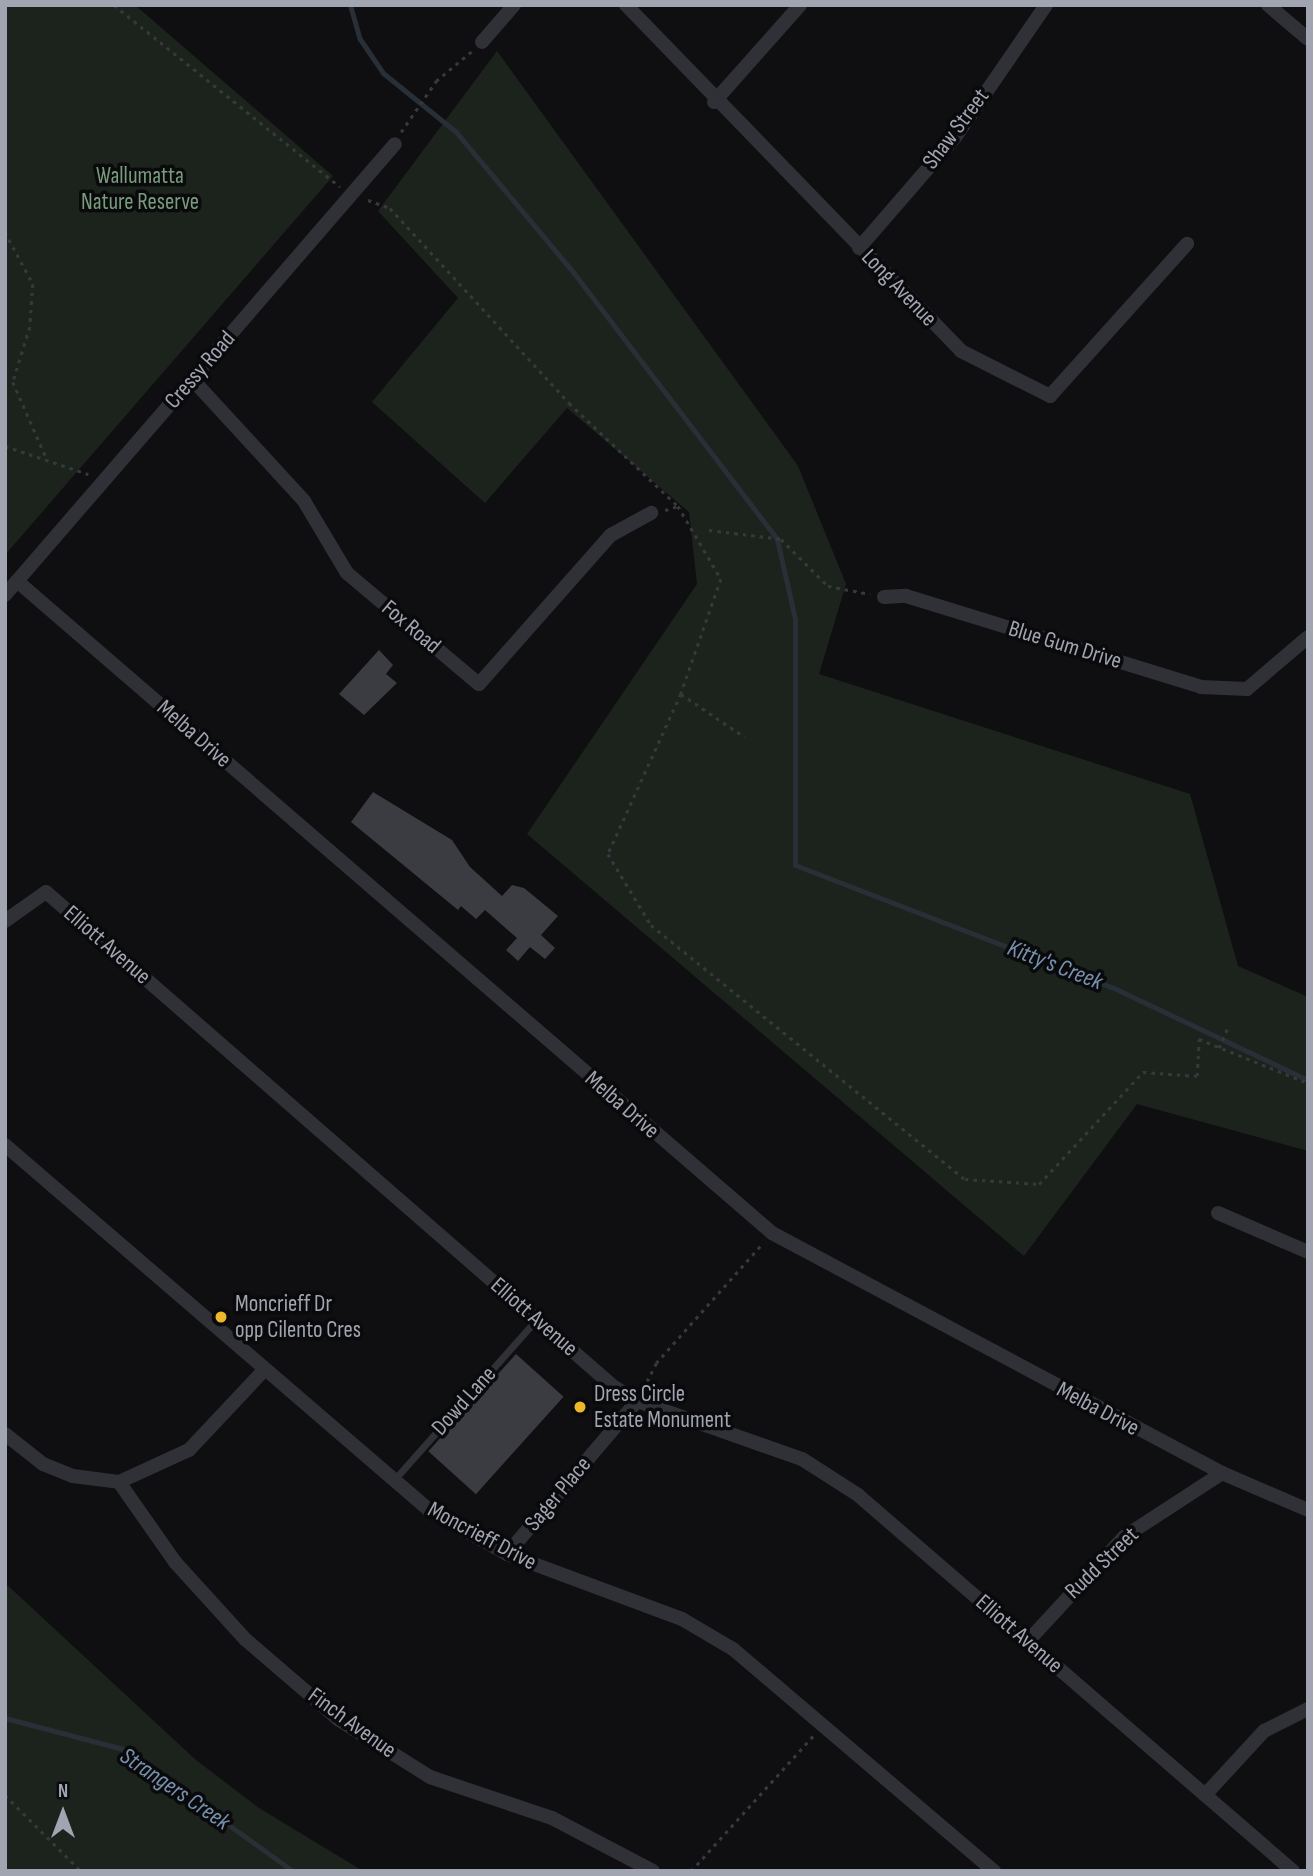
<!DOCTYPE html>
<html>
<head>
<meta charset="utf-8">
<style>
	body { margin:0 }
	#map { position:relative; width:1313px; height:1876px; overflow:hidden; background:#0f0f11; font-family:"Sofia Sans Condensed",sans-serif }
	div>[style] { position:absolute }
	.green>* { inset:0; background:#1c231d }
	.stream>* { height:5px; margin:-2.5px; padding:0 2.5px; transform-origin:2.5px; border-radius:2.5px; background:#282f36 }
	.building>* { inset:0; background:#3b3c41; transform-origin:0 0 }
	.path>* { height:2.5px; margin-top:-1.25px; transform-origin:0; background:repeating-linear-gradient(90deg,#36383c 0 3.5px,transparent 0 8.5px) }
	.service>* { height:7px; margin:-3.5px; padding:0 3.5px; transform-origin:3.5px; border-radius:3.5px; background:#303136 }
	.minor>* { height:14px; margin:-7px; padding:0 7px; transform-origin:7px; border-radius:7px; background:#303136 }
	.dots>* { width:19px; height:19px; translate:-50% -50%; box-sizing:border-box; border:4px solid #0a0a0c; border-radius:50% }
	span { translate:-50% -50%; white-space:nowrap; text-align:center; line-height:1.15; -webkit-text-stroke:7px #0a0a0c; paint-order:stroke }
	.street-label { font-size:23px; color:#a1a5b1 }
	.park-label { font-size:23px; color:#789c7c }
	.poi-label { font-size:23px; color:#a1a5b1 }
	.left { translate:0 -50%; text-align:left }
	.water-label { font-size:24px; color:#7791ad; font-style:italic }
	.frame { position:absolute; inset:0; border:7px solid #a1a5b1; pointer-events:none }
	.north { position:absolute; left:28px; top:1778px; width:70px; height:70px; -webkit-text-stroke:5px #0a0a0c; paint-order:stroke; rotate:0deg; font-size:19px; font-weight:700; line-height:28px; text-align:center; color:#a1a5b1 }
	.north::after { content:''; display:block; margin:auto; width:24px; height:32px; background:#a1a5b1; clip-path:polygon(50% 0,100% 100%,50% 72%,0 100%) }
</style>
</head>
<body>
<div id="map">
	<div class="green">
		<i style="clip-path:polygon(5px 5px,135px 5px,333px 176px,5px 555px)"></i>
		<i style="clip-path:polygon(497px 51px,798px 466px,846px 584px,819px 674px,1190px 794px,1238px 966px,1308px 997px,1308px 1151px,1137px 1104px,1024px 1256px,527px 834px,697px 584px,689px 512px,567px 408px,485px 503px,372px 402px,458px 298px,378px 211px)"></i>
		<i style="clip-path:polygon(5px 1583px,196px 1760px,259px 1808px,363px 1871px,5px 1871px)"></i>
	</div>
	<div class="stream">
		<i style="left:350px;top:5px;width:35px;rotate:74deg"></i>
		<i style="left:360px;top:39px;width:41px;rotate:55.9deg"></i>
		<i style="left:383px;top:73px;width:94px;rotate:38.9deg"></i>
		<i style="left:456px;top:132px;width:182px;rotate:50.1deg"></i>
		<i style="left:573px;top:272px;width:336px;rotate:52.6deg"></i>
		<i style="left:777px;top:539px;width:82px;rotate:77.3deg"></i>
		<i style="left:795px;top:619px;width:246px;rotate:90deg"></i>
		<i style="left:795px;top:865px;width:344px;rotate:21.1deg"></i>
		<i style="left:1116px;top:989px;width:212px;rotate:25.4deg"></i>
		<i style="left:5px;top:1718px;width:122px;rotate:14.7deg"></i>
		<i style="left:123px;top:1749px;width:209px;rotate:35.7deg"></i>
	</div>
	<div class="building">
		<i style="clip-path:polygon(379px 650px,393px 665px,386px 674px,397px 683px,364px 715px,339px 694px)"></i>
		<i style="clip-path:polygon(373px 792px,452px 840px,470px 867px,502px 896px,512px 885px,524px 888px,558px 916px,541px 935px,555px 948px,545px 959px,530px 947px,518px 961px,506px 950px,517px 938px,485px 910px,476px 919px,461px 906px,458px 910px,351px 822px)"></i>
		<i style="left:516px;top:1354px;width:64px;height:131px;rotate:42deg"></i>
	</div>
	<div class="path">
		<i style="left:114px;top:5px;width:290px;rotate:38.8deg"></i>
		<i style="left:401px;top:132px;width:62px;rotate:-55.5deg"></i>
		<i style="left:436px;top:81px;width:47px;rotate:-39.8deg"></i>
		<i style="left:368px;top:200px;width:23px;rotate:20deg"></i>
		<i style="left:390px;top:208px;width:265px;rotate:47.4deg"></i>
		<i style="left:569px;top:403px;width:150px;rotate:43.4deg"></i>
		<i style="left:678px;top:506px;width:85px;rotate:59.5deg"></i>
		<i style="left:721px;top:579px;width:122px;rotate:109.2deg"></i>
		<i style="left:681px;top:694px;width:176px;rotate:114.5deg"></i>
		<i style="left:608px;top:854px;width:83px;rotate:58.8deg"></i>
		<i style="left:651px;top:925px;width:404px;rotate:39deg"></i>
		<i style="left:965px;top:1179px;width:74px;rotate:3.9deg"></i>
		<i style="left:1039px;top:1184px;width:153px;rotate:-47.1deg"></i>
		<i style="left:1143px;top:1072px;width:54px;rotate:4.2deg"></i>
		<i style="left:1197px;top:1076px;width:37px;rotate:-87deg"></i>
		<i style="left:1199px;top:1039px;width:118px;rotate:22deg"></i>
		<i style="left:5px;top:232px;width:59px;rotate:61.7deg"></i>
		<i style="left:33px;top:284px;width:43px;rotate:94deg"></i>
		<i style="left:30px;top:327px;width:58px;rotate:107.2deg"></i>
		<i style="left:13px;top:382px;width:80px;rotate:66.3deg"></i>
		<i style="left:5px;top:446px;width:88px;rotate:18.6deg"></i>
		<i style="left:665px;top:510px;width:14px;rotate:-17deg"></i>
		<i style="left:709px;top:530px;width:73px;rotate:7.1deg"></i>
		<i style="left:781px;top:539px;width:66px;rotate:45deg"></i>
		<i style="left:828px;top:586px;width:43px;rotate:10.8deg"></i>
		<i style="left:681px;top:694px;width:77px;rotate:33.9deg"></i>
		<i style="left:1219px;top:1048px;width:23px;rotate:-67deg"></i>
		<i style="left:643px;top:1389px;width:29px;rotate:-63deg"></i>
		<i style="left:656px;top:1363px;width:161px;rotate:-48.3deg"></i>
		<i style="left:5px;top:1795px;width:107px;rotate:45deg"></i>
		<i style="left:691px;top:1871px;width:182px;rotate:-47.9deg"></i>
	</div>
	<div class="service">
		<i style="left:393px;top:1481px;width:215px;rotate:-48.4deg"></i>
	</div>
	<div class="minor">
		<i style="left:626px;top:5px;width:482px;rotate:45.9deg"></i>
		<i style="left:961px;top:351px;width:100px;rotate:26.8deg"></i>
		<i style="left:1050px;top:396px;width:205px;rotate:-48deg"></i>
		<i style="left:1268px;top:5px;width:52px;rotate:40.4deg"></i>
		<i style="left:482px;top:42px;width:49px;rotate:-49.1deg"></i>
		<i style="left:714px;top:102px;width:130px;rotate:-48.4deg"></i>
		<i style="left:859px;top:248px;width:148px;rotate:-49.1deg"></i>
		<i style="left:956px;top:136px;width:159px;rotate:-55.5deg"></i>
		<i style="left:192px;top:379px;width:166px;rotate:47.4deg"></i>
		<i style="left:304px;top:501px;width:84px;rotate:59.2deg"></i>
		<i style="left:347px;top:573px;width:172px;rotate:40.1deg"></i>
		<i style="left:479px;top:684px;width:199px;rotate:-48.5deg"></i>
		<i style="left:611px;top:535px;width:46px;rotate:-28.8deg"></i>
		<i style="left:17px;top:581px;width:998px;rotate:40.81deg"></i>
		<i style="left:772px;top:1233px;width:510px;rotate:28.07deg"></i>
		<i style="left:1222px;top:1473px;width:94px;rotate:23.3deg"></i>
		<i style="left:5px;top:595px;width:596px;rotate:-49.15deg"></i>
		<i style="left:884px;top:597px;width:22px;rotate:-3deg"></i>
		<i style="left:906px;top:596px;width:309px;rotate:17.1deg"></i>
		<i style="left:1201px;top:687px;width:46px;rotate:2.5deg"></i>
		<i style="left:1247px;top:689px;width:80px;rotate:-40.4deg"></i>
		<i style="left:5px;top:921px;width:50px;rotate:-35.3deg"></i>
		<i style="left:46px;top:892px;width:753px;rotate:41.07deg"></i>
		<i style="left:614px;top:1387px;width:27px;rotate:31deg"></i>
		<i style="left:637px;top:1401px;width:175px;rotate:19.4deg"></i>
		<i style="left:802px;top:1459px;width:67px;rotate:32.7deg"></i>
		<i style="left:858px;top:1495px;width:575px;rotate:40.84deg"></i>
		<i style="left:5px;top:1145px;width:559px;rotate:40.72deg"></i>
		<i style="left:429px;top:1510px;width:90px;rotate:29.4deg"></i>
		<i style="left:507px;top:1554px;width:187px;rotate:20.4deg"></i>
		<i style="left:682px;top:1619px;width:59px;rotate:30.5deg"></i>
		<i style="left:733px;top:1649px;width:343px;rotate:40.4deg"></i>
		<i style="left:1218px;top:1213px;width:98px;rotate:23.4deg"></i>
		<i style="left:5px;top:1434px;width:48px;rotate:38.3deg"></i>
		<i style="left:43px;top:1464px;width:32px;rotate:22deg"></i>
		<i style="left:73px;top:1476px;width:46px;rotate:7.4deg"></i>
		<i style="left:119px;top:1482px;width:77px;rotate:-24.6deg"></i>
		<i style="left:189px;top:1450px;width:110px;rotate:-46.8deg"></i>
		<i style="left:119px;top:1482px;width:98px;rotate:55deg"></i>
		<i style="left:175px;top:1562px;width:104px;rotate:47.7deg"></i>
		<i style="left:245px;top:1639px;width:123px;rotate:40.7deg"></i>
		<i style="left:338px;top:1719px;width:109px;rotate:32.2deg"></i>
		<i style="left:430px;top:1777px;width:129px;rotate:18.6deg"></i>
		<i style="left:552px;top:1818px;width:114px;rotate:27.7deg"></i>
		<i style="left:507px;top:1554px;width:201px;rotate:-49.6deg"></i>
		<i style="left:1028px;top:1641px;width:142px;rotate:-47.3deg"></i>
		<i style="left:1124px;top:1537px;width:117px;rotate:-33.1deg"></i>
		<i style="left:1205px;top:1795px;width:87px;rotate:-47.3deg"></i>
		<i style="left:1264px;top:1731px;width:49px;rotate:-26.6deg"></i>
	</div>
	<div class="dots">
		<i style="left:221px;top:1317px;background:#edb72b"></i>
		<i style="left:580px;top:1407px;background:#edb72b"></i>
	</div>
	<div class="street-label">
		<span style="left:956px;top:129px;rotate:-53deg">Shaw Street</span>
		<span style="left:899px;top:288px;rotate:46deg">Long Avenue</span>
		<span style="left:200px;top:370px;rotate:-49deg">Cressy Road</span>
		<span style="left:411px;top:627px;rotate:40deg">Fox Road</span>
		<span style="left:1065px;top:645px;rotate:17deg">Blue Gum Drive</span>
		<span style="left:194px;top:734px;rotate:41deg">Melba Drive</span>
		<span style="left:107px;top:945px;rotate:41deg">Elliott Avenue</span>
		<span style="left:622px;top:1105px;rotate:41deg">Melba Drive</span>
		<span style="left:534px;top:1317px;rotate:41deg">Elliott Avenue</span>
		<span style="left:464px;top:1401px;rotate:-48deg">Dowd Lane</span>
		<span style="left:1098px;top:1409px;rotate:28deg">Melba Drive</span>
		<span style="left:558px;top:1494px;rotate:-50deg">Sager Place</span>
		<span style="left:482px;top:1536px;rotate:28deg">Moncrieff Drive</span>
		<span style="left:1102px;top:1563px;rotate:-44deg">Rudd Street</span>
		<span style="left:1019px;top:1634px;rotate:41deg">Elliott Avenue</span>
		<span style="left:352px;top:1723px;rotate:36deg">Finch Avenue</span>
	</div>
	<div class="park-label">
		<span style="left:140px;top:189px">Wallumatta<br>Nature Reserve</span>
	</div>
	<div class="poi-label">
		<span class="left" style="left:235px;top:1317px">Moncrieff Dr<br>opp Cilento Cres</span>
		<span class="left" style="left:594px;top:1407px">Dress Circle<br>Estate Monument</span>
	</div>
	<div class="water-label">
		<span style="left:1055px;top:965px;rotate:21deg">Kitty's Creek</span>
		<span style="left:175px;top:1789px;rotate:34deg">Strangers Creek</span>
	</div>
	<div class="frame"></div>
	<div class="north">N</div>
</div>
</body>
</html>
